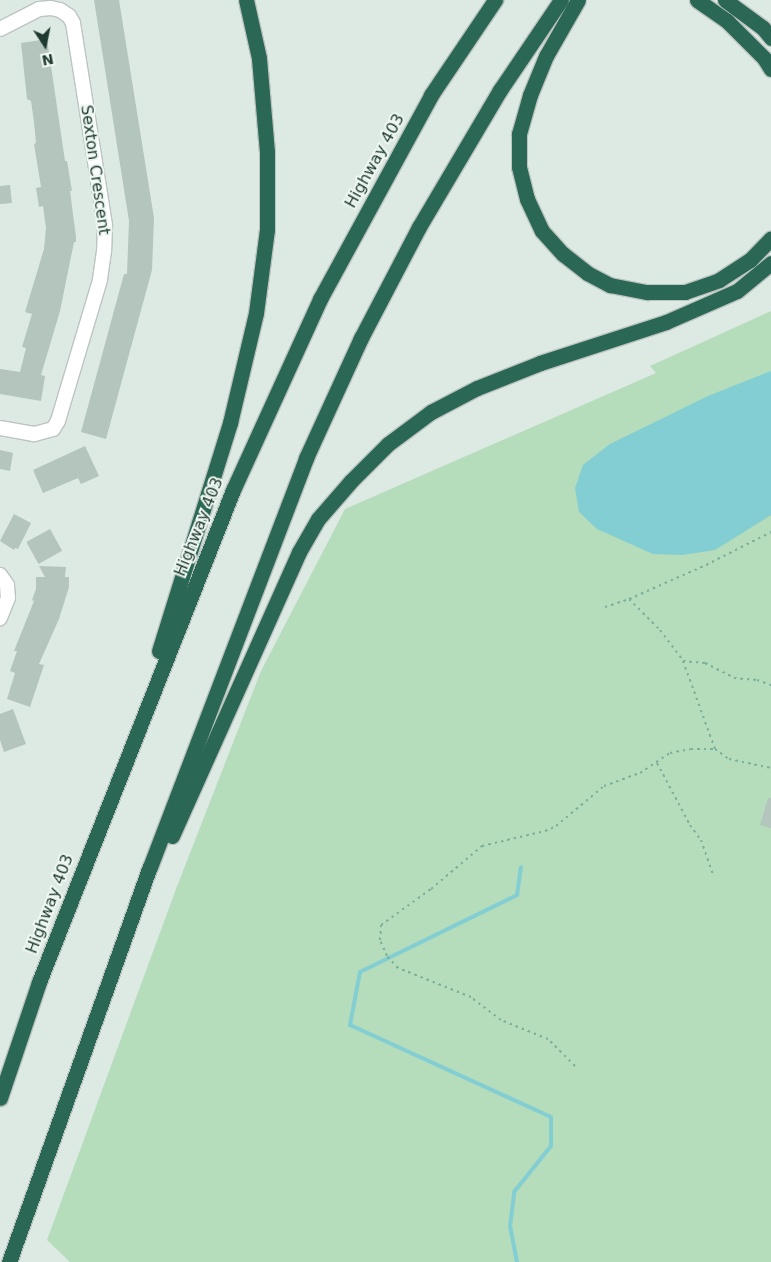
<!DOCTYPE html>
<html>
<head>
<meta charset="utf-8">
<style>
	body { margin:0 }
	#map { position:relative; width:771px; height:1262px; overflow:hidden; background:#ddeae3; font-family:"DejaVu Sans",sans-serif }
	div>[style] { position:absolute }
	.green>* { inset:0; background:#b5dcbb }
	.water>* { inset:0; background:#82ced2 }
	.stream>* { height:4px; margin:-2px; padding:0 2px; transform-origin:2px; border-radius:2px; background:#82ced2 }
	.building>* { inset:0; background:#b3c5bc; transform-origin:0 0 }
	.path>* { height:2px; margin-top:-1px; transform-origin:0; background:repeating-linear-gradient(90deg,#7caf9a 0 2.5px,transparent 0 6.5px) }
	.roads { filter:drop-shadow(1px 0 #bcc4c1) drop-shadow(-1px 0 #bcc4c1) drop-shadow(0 1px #bcc4c1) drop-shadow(0 -1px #bcc4c1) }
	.street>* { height:14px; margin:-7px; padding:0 7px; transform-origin:7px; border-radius:7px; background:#fff }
	.highway>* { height:15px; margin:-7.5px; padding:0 7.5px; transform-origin:7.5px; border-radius:7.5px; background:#2a6754 }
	span { translate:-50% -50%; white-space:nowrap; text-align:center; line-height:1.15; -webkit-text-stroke:4px #eef7f1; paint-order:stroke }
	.street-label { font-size:16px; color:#1f3a30 }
	.north { position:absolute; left:20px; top:20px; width:50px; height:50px; -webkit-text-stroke:4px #eef7f1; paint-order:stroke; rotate:169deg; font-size:14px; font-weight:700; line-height:20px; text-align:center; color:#1f3a30 }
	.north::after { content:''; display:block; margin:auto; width:18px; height:22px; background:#1f3a30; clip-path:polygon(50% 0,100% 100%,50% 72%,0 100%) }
</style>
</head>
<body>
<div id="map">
	<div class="green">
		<i style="clip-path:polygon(771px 311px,771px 1262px,70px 1262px,47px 1240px,176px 889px,261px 671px,345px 509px,656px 373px,650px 366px)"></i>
	</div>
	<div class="water">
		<i style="clip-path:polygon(771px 371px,771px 515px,715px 550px,682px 555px,653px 554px,597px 529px,579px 512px,575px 488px,583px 465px,610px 444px,708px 396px)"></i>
	</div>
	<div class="stream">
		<i style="left:517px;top:1262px;width:36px;rotate:-101deg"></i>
		<i style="left:510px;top:1227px;width:35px;rotate:-83deg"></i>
		<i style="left:514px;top:1192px;width:59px;rotate:-51.2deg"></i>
		<i style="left:551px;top:1146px;width:29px;rotate:-90deg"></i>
		<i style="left:551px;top:1117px;width:221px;rotate:-155.4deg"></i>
		<i style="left:350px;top:1025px;width:54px;rotate:-79.3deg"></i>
		<i style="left:360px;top:972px;width:175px;rotate:-26.1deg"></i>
		<i style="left:517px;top:895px;width:28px;rotate:-82deg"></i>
	</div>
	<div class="building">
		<i style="clip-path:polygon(94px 0,119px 0,154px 218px,152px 270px,106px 439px,81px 432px,124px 274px,127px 274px,129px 221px)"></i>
		<i style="clip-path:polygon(47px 39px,65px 161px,67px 161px,72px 191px,70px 191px,76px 237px,76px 242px,74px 242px,60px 311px,41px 375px,45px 376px,41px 401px,0 394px,0 369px,20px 372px,26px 348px,22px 347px,32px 314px,25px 312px,44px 249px,46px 228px,43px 206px,39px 207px,36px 188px,41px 187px,34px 144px,36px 143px,34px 122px,31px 101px,27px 99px,21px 43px)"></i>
		<i style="clip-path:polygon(10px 185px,12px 203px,0 204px,0 186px)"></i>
		<i style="clip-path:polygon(85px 446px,99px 476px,81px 484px,78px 478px,43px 493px,33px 470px)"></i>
		<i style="clip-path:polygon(0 450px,13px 453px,10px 471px,0 469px)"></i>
		<i style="clip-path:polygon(14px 514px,31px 523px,18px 549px,15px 548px,14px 550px,0 541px)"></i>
		<i style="left:50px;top:529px;width:25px;height:27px;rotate:61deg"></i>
		<i style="clip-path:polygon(39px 566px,66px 567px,65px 577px,69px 577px,69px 587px,59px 619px,39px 664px,44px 665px,30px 707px,7px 699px,15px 673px,10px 671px,17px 651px,14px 651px,34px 601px,32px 600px,36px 589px,36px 577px,45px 577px)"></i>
		<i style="clip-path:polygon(13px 709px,26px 744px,4px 752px,0 740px,0 714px)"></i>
		<i style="clip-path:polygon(768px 798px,771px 798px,771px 828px,760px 825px)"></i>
	</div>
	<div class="path">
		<i style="left:629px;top:599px;width:44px;rotate:45deg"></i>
		<i style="left:660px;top:630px;width:39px;rotate:53deg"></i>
		<i style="left:683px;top:661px;width:94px;rotate:70deg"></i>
		<i style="left:715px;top:749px;width:17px;rotate:36deg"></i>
		<i style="left:729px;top:759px;width:43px;rotate:12.1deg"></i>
		<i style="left:605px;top:607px;width:25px;rotate:-18deg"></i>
		<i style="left:629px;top:599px;width:84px;rotate:-23.8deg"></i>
		<i style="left:706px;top:565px;width:73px;rotate:-26.9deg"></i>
		<i style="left:683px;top:661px;width:22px;rotate:5deg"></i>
		<i style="left:705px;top:663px;width:33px;rotate:27deg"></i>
		<i style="left:734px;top:678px;width:23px;rotate:5deg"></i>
		<i style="left:757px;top:680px;width:15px;rotate:20deg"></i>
		<i style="left:657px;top:763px;width:70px;rotate:62deg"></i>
		<i style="left:690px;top:825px;width:19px;rotate:54deg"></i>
		<i style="left:701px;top:840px;width:36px;rotate:71deg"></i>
		<i style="left:575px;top:1066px;width:38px;rotate:-135deg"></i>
		<i style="left:548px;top:1039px;width:51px;rotate:-158deg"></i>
		<i style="left:501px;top:1020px;width:38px;rotate:-143deg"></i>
		<i style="left:471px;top:997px;width:79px;rotate:-158.3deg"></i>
		<i style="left:398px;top:968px;width:16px;rotate:-133deg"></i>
		<i style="left:387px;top:956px;width:17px;rotate:-114deg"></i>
		<i style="left:380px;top:940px;width:15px;rotate:-86deg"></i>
		<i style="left:381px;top:925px;width:62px;rotate:-35.8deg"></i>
		<i style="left:431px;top:889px;width:67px;rotate:-40.1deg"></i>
		<i style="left:482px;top:846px;width:65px;rotate:-13.4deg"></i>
		<i style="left:545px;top:831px;width:12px;rotate:-24deg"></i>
		<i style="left:556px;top:826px;width:62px;rotate:-39.8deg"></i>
		<i style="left:604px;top:786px;width:38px;rotate:-20deg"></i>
		<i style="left:640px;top:773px;width:36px;rotate:-34deg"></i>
		<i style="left:670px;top:753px;width:21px;rotate:-11deg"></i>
		<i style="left:691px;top:749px;width:24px"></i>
	</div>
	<div class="roads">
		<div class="street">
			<i style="left:0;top:29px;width:44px;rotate:-27.1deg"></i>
			<i style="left:39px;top:9px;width:12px;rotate:-5deg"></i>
			<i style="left:51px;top:8px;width:9px;rotate:13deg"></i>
			<i style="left:60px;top:10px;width:11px;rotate:34deg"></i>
			<i style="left:69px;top:16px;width:8px;rotate:60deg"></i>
			<i style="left:73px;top:23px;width:206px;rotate:81deg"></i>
			<i style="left:105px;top:226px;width:25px;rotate:92deg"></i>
			<i style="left:104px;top:251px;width:29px;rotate:98deg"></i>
			<i style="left:100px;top:280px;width:147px;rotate:106.6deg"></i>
			<i style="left:58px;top:421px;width:9px;rotate:122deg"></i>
			<i style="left:53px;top:429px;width:20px;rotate:165deg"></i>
			<i style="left:34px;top:434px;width:35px;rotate:-170deg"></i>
			<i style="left:0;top:575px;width:12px;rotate:55deg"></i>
			<i style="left:7px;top:585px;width:13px;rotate:86deg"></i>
			<i style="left:8px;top:598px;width:22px;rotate:112deg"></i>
		</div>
		<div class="highway">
			<i style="left:578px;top:0;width:64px;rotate:119.7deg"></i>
			<i style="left:546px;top:56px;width:42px;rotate:112.3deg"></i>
			<i style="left:530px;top:95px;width:41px;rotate:105.8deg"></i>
			<i style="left:519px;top:134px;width:33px;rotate:90deg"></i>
			<i style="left:519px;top:167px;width:33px;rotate:76deg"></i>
			<i style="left:527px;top:199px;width:35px;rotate:65deg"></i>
			<i style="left:542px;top:231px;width:31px;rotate:48deg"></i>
			<i style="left:563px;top:254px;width:31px;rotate:38deg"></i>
			<i style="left:587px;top:273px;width:26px;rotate:28deg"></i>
			<i style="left:610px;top:285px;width:38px;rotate:11deg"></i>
			<i style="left:647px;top:292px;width:38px"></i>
			<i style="left:685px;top:292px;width:36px;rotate:-19deg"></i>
			<i style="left:719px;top:280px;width:37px;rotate:-33deg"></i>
			<i style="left:750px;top:260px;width:30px;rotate:-46deg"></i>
			<i style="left:697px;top:0;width:37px;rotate:35deg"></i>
			<i style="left:727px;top:21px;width:52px;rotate:45deg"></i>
			<i style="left:764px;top:58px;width:13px;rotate:58deg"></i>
			<i style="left:725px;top:0;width:47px;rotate:36.4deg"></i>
			<i style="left:763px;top:28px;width:13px;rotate:51deg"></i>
			<i style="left:159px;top:651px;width:239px;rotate:-72.7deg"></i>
			<i style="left:230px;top:423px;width:113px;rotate:-76.7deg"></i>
			<i style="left:256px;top:313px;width:84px;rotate:-82.5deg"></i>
			<i style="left:267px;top:230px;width:78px;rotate:-90deg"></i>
			<i style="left:267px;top:152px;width:94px;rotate:-94.9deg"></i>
			<i style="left:259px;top:58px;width:59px;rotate:-102.6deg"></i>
			<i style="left:172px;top:836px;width:311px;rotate:-65.9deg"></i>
			<i style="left:299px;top:552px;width:38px;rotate:-60deg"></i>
			<i style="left:318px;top:519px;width:50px;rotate:-49deg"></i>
			<i style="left:351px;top:481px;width:52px;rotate:-45deg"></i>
			<i style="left:388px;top:444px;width:54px;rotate:-36.7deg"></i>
			<i style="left:431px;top:412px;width:52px;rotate:-27.6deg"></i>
			<i style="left:477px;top:388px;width:68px;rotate:-21.6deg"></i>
			<i style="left:540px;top:363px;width:133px;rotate:-18deg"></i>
			<i style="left:666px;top:322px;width:77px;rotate:-23.6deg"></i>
			<i style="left:737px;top:291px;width:44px;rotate:-39.5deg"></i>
			<i style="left:0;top:1098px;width:122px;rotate:-71.4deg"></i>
			<i style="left:39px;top:982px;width:529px;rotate:-68.48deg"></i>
			<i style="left:233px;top:490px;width:210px;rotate:-65.5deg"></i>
			<i style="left:320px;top:299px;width:232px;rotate:-61.4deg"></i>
			<i style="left:431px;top:95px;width:115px;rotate:-56deg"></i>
			<i style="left:9px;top:1262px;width:419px;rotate:-70.4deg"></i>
			<i style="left:150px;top:867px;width:438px;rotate:-69.1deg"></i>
			<i style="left:306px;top:458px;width:132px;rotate:-65.4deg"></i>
			<i style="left:361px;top:338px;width:125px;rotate:-62.4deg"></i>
			<i style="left:419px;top:227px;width:159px;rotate:-59.4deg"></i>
			<i style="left:500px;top:90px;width:109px;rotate:-55.9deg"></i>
		</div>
	</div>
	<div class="street-label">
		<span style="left:375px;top:161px;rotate:-61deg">Highway 403</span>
		<span style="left:95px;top:170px;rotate:82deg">Sexton Crescent</span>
		<span style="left:199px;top:527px;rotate:-68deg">Highway 403</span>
		<span style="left:50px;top:904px;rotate:-69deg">Highway 403</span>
	</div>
	<div class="north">N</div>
</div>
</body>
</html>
